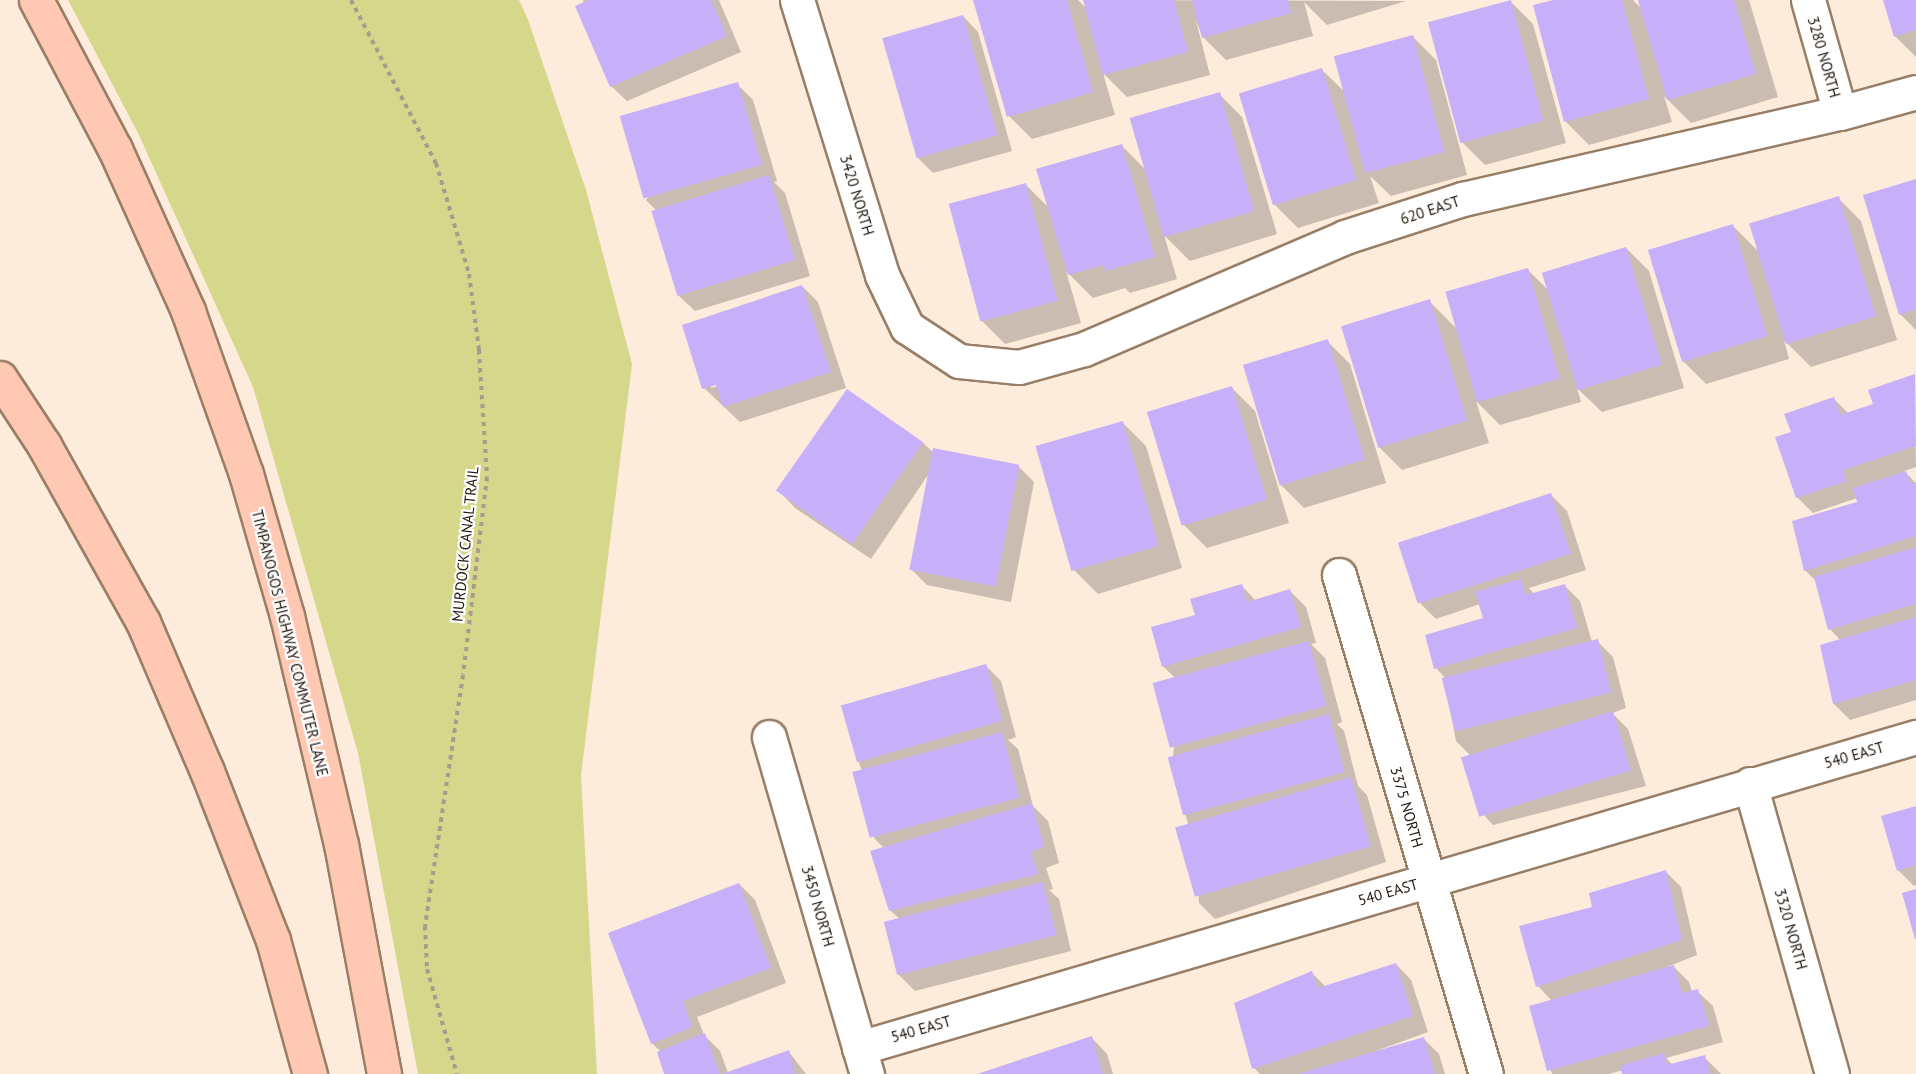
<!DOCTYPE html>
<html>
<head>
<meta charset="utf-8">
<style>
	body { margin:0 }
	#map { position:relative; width:1916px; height:1074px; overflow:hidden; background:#fdebdc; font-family:"PT Sans",sans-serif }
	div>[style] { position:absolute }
	.green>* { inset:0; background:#d5d88a }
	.shadow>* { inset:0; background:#0003 }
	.building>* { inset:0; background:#c8affa; transform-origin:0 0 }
	.path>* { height:4px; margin-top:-2px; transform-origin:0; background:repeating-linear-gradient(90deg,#aa9b8e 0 4.5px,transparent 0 9px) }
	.roads { filter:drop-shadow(2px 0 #997e66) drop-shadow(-2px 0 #997e66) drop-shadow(0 2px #997e66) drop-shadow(0 -2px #997e66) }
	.minor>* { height:33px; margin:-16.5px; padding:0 16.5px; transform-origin:16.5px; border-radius:16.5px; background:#fff }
	.major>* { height:33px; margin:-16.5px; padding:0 16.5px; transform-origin:16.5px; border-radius:16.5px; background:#fec8b3 }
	span { translate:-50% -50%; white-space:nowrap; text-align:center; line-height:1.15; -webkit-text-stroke:4.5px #fff; paint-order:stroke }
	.street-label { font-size:15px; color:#22170e }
</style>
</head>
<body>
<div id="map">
	<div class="green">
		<i style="clip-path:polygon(68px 0,519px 0,527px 17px,586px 190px,632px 364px,581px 775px,597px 1074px,418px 1074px,358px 753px,253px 387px,138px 133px)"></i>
	</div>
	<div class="shadow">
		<i style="clip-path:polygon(583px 0,719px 0,741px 52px,627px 101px,611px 86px)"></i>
		<i style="clip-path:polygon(976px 0,1078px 0,1087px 9px,1084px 0,1406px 1px,1327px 25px,1304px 2px,1313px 36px,1226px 60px,1203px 37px,1196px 21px,1210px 75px,1127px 97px,1103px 73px,1115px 115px,1032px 139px,1009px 116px)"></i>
		<i style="clip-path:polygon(1559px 0,1633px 0,1642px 9px,1639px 0,1749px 0,1778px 97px,1691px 123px,1664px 96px,1672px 122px,1589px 145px,1566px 122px)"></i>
		<i style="clip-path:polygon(1885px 0,1916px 0,1916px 57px,1895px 36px)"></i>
		<i style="clip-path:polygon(1510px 1px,1533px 24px,1566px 143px,1485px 165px,1462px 142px)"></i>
		<i style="clip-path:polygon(963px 16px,978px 32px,1012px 151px,933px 173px,917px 157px)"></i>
		<i style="clip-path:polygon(1413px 37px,1436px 60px,1467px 175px,1391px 196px,1370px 176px,1379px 203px,1298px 228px,1275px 205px,1321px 69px,1346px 93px)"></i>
		<i style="clip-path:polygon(737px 84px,753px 100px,777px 181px,774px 182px,785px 193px,810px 276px,695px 311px,679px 296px,658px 212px,646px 200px)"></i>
		<i style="clip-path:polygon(1219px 94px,1242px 117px,1277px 234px,1190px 261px,1164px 235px,1177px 279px,1130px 293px,1125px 288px,1093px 298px,1066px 271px,1081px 323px,1005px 344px,982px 321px,1026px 185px,1050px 209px,1121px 145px,1147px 171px)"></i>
		<i style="clip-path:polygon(1916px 180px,1916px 330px,1900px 314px)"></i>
		<i style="clip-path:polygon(1838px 198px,1861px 221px,1897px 340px,1811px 367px,1784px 340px,1789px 359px,1706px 384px,1683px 361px,1733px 226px,1759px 252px)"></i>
		<i style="clip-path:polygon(1626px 248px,1649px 271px,1684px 388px,1602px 412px,1577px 388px,1581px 402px,1500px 425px,1476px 401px,1489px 443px,1402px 470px,1379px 447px,1429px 301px,1456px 328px,1528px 270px,1550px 292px)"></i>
		<i style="clip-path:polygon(evenodd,802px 286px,818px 302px,846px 388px,740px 422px,704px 388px,802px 286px,724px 384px,711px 388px,711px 385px,724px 384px)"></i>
		<i style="clip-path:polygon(1327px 341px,1350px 364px,1386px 483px,1304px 508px,1281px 485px)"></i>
		<i style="clip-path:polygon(1914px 376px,1916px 467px,1904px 471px,1916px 483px,1916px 700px,1850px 720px,1834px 704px,1822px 647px,1841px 641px,1830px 629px,1817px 582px,1805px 570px,1859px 503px,1857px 498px,1813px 513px,1797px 497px,1793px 433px,1834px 399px,1849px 414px,1875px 405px)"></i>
		<i style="clip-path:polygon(1232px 388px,1255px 411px,1289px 523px,1207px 548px,1184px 525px)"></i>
		<i style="clip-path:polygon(1123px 423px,1146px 446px,1182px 568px,1098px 594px,1075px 571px,1038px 449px)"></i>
		<i style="clip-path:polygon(923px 443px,934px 453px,1018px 466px,1034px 482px,1011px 602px,927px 585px,911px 569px,930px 472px,871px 559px,795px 508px,780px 492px)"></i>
		<i style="clip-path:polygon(1551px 495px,1567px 511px,1586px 570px,1529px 588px,1534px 594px,1564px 585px,1580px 601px,1592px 642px,1597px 641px,1613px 657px,1626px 708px,1612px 713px,1628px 729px,1646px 786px,1493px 825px,1478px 809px,1469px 754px,1456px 741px,1445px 684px,1450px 683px,1436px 668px,1484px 619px,1480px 604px,1436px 619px,1420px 603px)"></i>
		<i style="clip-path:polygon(1241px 585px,1256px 601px,1290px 591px,1306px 607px,1316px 643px,1311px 644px,1325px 658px,1342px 722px,1337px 724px,1344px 731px,1358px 786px,1367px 795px,1386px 862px,1215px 919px,1199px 903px,1196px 831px,1188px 824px,1172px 767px,1180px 764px,1173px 757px,1180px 683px,1164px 667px,1153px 628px,1197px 616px)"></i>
		<i style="clip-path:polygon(985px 665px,1001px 681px,1016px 737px,1008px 740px,1018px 749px,1033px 806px,1048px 821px,1059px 863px,1046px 868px,1053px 889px,1049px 890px,1059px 899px,1071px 951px,915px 991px,899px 975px,904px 923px,890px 910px,884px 848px,874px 838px,870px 778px,861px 769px,843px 711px)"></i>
		<i style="clip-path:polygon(1916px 808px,1916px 885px,1914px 886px,1898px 870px)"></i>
		<i style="clip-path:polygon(1665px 871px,1681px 887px,1697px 955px,1657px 971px,1673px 966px,1689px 982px,1692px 992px,1697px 991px,1713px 1006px,1723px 1042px,1666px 1058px,1673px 1065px,1704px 1057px,1721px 1074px,1624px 1074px,1623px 1070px,1609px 1074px,1552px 1074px,1531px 1007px,1552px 1001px,1538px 986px,1593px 908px)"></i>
		<i style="clip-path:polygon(739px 884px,755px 900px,786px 983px,697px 1017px,704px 1035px,720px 1051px,728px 1073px,789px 1052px,806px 1074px,665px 1074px,661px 1052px,652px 1043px)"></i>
		<i style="clip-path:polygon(1396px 964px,1411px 980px,1428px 1032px,1354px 1059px,1423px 1038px,1439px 1054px,1445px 1074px,1260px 1074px,1254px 1068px,1312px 973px,1326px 987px)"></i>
		<i style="clip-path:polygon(1092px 1038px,1107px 1054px,1113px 1074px,980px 1074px)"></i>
	</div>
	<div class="building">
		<i style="clip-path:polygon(589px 0,711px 0,727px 36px,610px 87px,575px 6px)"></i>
		<i style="clip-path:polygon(973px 0,1067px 0,1093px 92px,1007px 117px)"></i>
		<i style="clip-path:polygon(1083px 0,1174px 0,1188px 52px,1103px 75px)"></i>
		<i style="clip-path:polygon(1192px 0,1288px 0,1291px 13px,1202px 38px)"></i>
		<i style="left:1511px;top:0;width:125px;height:86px;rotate:75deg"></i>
		<i style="clip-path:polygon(1553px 0,1622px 0,1649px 99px,1564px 122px,1533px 5px)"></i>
		<i style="clip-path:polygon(1638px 0,1734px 0,1756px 74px,1667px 100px)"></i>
		<i style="clip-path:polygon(1883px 0,1916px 0,1916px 30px,1894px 37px)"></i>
		<i style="left:963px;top:15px;width:125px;height:84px;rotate:74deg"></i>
		<i style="left:1413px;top:35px;width:121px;height:82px;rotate:75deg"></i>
		<i style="left:1322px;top:68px;width:117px;height:87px;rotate:73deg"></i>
		<i style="left:738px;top:82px;width:86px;height:123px;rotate:74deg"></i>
		<i style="left:1220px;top:92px;width:124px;height:94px;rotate:74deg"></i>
		<i style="clip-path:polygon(1122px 144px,1155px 257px,1106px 271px,1103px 265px,1068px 275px,1036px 169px)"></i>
		<i style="left:769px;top:175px;width:89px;height:123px;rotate:73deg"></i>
		<i style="clip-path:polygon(1916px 179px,1916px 309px,1899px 315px,1863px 195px)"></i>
		<i style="left:1026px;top:183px;width:122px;height:80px;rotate:75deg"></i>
		<i style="left:1839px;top:196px;width:126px;height:94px;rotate:73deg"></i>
		<i style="left:1733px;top:224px;width:117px;height:89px;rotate:73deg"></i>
		<i style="left:1626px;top:247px;width:123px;height:88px;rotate:73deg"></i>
		<i style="left:1528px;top:268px;width:115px;height:86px;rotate:74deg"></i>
		<i style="clip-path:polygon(802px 285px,831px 372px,723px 407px,716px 385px,702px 389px,682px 325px)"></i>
		<i style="left:1430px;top:299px;width:127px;height:93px;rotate:73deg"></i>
		<i style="left:1328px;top:339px;width:126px;height:89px;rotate:73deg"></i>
		<i style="clip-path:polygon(1915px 374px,1916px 446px,1843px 470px,1847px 481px,1796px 498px,1775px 437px,1791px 432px,1784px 414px,1834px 397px,1840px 415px,1873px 404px,1868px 390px)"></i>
		<i style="left:1232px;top:386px;width:119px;height:89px;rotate:73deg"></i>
		<i style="left:847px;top:389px;width:93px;height:124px;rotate:35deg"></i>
		<i style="left:1123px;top:421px;width:130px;height:91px;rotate:74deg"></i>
		<i style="left:933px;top:448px;width:88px;height:124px;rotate:11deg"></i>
		<i style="clip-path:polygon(1906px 471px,1911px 484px,1916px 482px,1916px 536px,1804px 571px,1792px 521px,1857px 502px,1853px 488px)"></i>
		<i style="left:1551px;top:493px;width:64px;height:161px;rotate:72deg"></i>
		<i style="clip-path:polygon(1916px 547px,1916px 604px,1828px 630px,1814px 577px)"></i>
		<i style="clip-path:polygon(1521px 579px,1526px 595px,1565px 584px,1577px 628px,1434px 669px,1425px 635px,1483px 618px,1475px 592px)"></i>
		<i style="clip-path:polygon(1242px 584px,1247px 602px,1290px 589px,1301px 627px,1162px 667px,1151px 627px,1195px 615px,1190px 599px)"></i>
		<i style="clip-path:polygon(1916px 617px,1916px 680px,1833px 704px,1820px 645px)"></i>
		<i style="left:1598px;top:639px;width:55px;height:161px;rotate:76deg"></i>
		<i style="left:1309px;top:641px;width:67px;height:162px;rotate:75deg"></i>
		<i style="left:986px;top:664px;width:59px;height:151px;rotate:74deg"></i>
		<i style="left:1613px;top:711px;width:62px;height:159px;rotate:73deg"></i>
		<i style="left:1329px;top:714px;width:60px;height:167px;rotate:75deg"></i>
		<i style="left:1002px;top:732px;width:68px;height:155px;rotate:75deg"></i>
		<i style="left:1351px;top:777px;width:72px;height:183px;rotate:74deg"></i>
		<i style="clip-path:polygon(1032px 803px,1044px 847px,1031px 852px,1038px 874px,889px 911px,870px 851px)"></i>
		<i style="clip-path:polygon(1916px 806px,1916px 865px,1897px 871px,1881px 816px)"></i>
		<i style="clip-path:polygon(1666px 870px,1682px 940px,1536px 987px,1519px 926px,1592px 907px,1589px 893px)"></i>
		<i style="left:1043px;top:882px;width:55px;height:164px;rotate:76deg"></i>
		<i style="clip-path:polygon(739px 883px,771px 968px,683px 1001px,692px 1027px,651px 1044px,608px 933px)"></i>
		<i style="clip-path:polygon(1916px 889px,1916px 939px,1915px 939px,1902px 893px)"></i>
		<i style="clip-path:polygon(1396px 963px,1413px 1016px,1252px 1069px,1234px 1003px,1312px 971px,1318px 988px)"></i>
		<i style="clip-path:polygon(1674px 965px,1682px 993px,1698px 989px,1709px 1026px,1547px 1071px,1529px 1006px)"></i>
		<i style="clip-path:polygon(705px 1033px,720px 1074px,664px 1074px,657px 1052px)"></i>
		<i style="clip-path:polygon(1092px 1036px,1103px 1074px,977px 1074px)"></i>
		<i style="clip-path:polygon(1424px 1037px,1435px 1074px,1301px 1074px,1301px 1073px)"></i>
		<i style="clip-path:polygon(789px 1050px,795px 1074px,722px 1074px)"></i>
		<i style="clip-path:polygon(1664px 1053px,1667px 1065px,1705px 1055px,1710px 1074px,1622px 1074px,1620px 1066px)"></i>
	</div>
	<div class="path">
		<i style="left:351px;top:0;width:184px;rotate:62.5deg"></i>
		<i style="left:436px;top:163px;width:116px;rotate:73.4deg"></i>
		<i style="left:469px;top:274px;width:77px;rotate:82.5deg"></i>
		<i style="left:479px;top:350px;width:127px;rotate:86.4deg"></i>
		<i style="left:487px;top:477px;width:199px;rotate:96.9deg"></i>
		<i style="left:463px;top:675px;width:254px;rotate:98.6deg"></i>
		<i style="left:425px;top:926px;width:43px;rotate:87.3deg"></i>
		<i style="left:427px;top:969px;width:109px;rotate:74.1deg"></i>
	</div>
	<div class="roads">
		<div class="minor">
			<i style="left:797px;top:0;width:288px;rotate:72.8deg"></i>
			<i style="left:882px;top:275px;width:58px;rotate:64.3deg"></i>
			<i style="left:907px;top:327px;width:62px;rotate:33.2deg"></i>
			<i style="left:959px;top:361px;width:60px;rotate:5.7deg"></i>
			<i style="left:1019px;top:367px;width:67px;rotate:-15.5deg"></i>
			<i style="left:1084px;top:349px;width:284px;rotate:-23.2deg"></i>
			<i style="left:1345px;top:237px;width:124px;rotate:-17.9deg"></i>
			<i style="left:1463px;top:199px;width:387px;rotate:-12.9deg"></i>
			<i style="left:1840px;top:113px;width:79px;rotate:-15.4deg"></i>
			<i style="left:1808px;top:0;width:117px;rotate:74.2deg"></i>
			<i style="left:1339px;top:575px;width:520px;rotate:73.59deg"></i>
			<i style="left:769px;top:737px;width:351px;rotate:73.8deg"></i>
			<i style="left:1750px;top:784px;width:301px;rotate:74.2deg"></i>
			<i style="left:859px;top:1048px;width:1102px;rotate:-16.4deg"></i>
		</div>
		<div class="major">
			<i style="left:36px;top:0;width:169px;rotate:62.1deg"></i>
			<i style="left:115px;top:149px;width:178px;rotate:65.7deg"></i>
			<i style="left:188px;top:311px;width:173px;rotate:70.4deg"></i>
			<i style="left:246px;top:474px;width:148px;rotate:73.9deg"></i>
			<i style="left:287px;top:616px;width:234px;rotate:76.7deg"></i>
			<i style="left:341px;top:844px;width:234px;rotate:79.4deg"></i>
			<i style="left:0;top:378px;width:80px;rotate:56.7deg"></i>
			<i style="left:44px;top:445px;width:203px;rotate:60.8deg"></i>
			<i style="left:143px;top:622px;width:162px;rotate:66.8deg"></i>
			<i style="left:207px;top:771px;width:181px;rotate:68.7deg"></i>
			<i style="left:273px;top:940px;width:139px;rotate:74.6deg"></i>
		</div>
	</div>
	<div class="street-label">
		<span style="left:1824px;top:57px;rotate:74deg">3280 NORTH</span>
		<span style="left:857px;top:195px;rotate:73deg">3420 NORTH</span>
		<span style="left:1430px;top:210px;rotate:-18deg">620 EAST</span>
		<span style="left:465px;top:544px;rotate:-84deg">MURDOCK CANAL TRAIL</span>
		<span style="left:290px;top:643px;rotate:76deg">TIMPANOGOS HIGHWAY COMMUTER LANE</span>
		<span style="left:1854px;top:755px;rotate:-16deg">540 EAST</span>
		<span style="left:1407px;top:807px;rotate:74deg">3375 NORTH</span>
		<span style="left:1388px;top:892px;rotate:-16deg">540 EAST</span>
		<span style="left:818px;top:906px;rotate:74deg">3450 NORTH</span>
		<span style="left:1791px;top:929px;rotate:74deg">3320 NORTH</span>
		<span style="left:921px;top:1029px;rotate:-16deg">540 EAST</span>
	</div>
</div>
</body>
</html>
